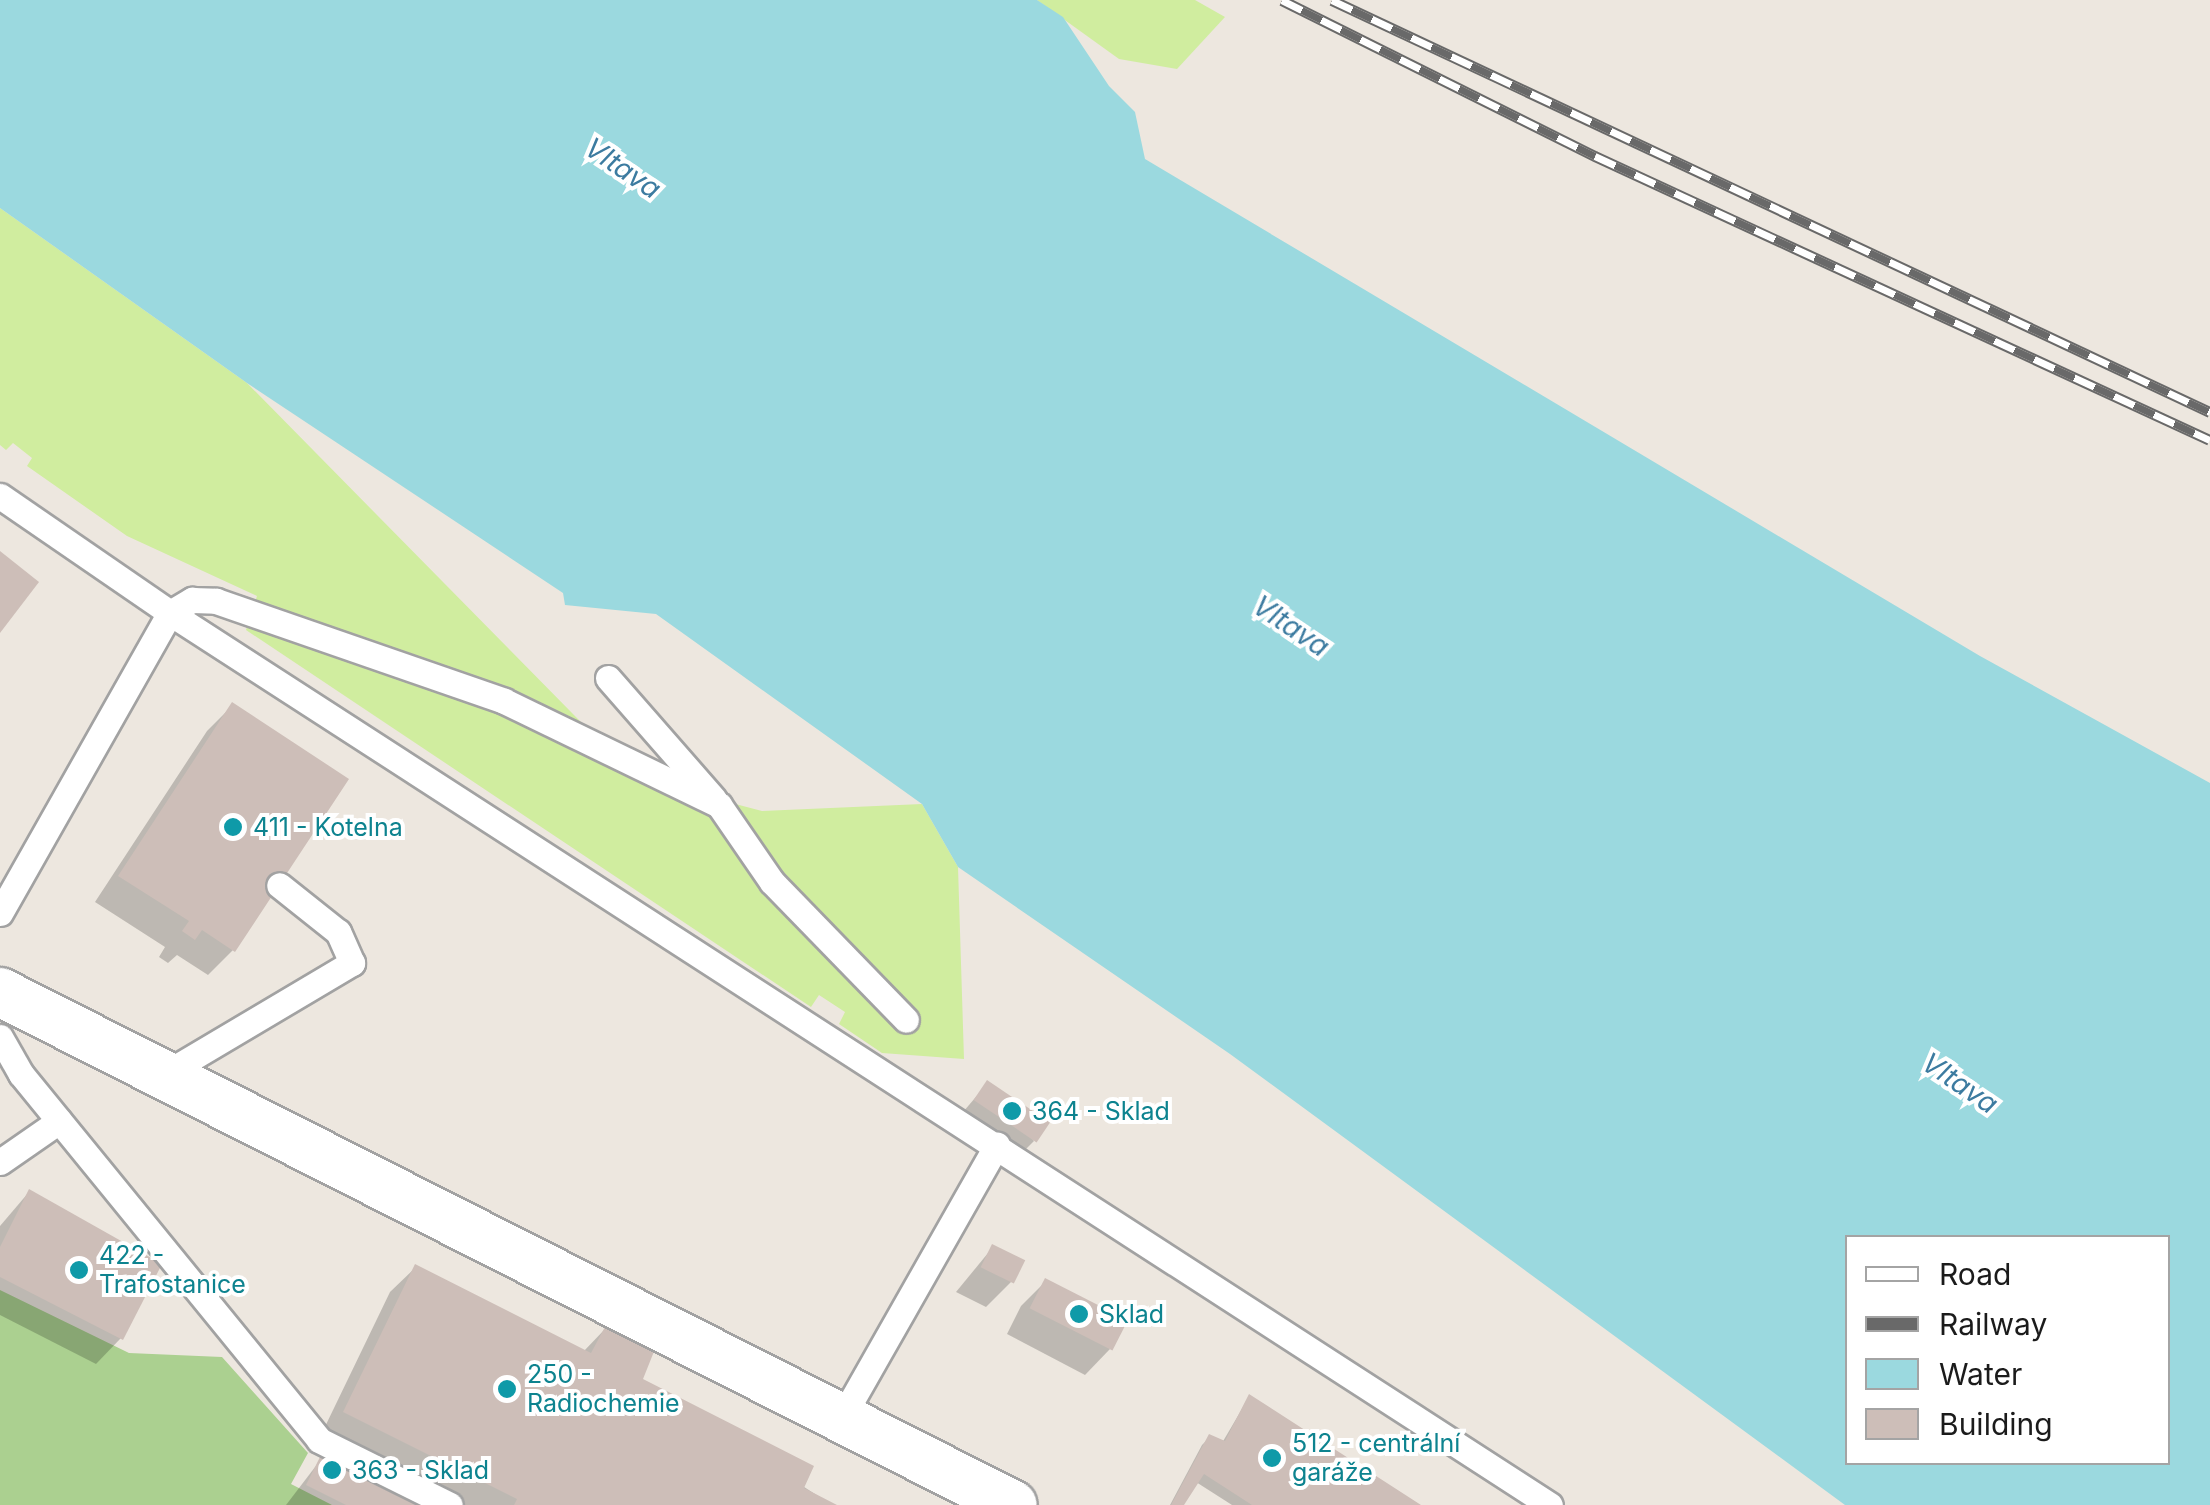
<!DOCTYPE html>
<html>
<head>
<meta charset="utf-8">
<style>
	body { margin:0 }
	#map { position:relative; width:2210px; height:1505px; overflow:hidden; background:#ede7df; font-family:Inter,sans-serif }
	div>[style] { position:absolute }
	.grass>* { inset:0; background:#d0ed9f }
	.forest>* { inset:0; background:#abd090 }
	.water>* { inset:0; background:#9bd9df }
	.shadow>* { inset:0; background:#0003 }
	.building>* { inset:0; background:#cdbeb8; transform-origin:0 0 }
	.roads { filter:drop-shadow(2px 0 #a2a2a2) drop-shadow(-2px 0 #a2a2a2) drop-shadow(0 2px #a2a2a2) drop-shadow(0 -2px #a2a2a2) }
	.service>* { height:25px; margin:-12.5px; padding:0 12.5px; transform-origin:12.5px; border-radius:12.5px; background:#fff }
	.minor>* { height:48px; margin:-24px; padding:0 24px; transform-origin:24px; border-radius:24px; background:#fff }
	.rail>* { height:11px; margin-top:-5.5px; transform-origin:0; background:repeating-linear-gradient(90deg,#fff 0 22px,#696969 0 44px); box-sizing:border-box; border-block:2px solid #696969 }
	.dots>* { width:28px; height:28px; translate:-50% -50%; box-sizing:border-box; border:5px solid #fff; border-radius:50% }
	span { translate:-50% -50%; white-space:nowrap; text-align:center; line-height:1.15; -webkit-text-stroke:8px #fff; paint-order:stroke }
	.culture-label { font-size:25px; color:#0d838f }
	.left { translate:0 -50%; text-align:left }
	.water-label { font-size:28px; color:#3c7ba0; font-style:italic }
	.legend { position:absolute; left:1845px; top:1235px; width:325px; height:230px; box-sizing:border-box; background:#fff; border:2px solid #a4a4a4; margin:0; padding:12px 18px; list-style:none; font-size:30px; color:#1b1b1b }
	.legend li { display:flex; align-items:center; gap:20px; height:50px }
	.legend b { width:50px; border:2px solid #a4a4a4 }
</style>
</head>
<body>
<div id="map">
	<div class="grass">
		<i style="clip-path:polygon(1037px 0,1195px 0,1225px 17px,1177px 69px,1119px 59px)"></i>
		<i style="clip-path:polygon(0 208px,247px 383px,636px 778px,762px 811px,922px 804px,958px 867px,964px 1059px,882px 1053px,839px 1024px,845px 1012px,819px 995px,811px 1007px,246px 630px,257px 596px,127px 536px,27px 466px,32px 458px,13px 443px,6px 450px,0 445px)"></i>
	</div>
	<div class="forest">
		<i style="clip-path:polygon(0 1290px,129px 1353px,222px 1357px,308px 1453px,291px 1484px,332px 1505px,0 1505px)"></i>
	</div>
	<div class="water">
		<i style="clip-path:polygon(evenodd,0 0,1037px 0,1063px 17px,1109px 86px,1135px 112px,1145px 159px,1980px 656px,2210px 783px,2210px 1505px,1845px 1505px,1230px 1054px,958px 867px,922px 804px,656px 614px,565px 605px,563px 593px,247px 383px,0 208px,0 0,1848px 1238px,2168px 1238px,2168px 1462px,1848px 1462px,1848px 1238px)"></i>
	</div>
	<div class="shadow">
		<i style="clip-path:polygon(232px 706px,233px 950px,208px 975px,177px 955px,168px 963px,159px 957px,165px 947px,95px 902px,207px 731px)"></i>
		<i style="clip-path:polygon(987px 1084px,1034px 1141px,1009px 1166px,951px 1126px)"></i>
		<i style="clip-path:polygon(29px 1192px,121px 1338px,96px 1364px,0 1315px,0 1226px)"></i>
		<i style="clip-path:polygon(993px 1247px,1011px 1282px,986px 1307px,956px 1292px)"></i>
		<i style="clip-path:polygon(416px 1267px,583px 1352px,606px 1328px,639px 1380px,832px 1505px,455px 1505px,320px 1437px,390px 1292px)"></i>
		<i style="clip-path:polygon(1046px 1281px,1110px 1349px,1085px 1375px,1007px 1334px,1021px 1306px)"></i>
		<i style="clip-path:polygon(1249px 1397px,1417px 1505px,1232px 1505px,1196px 1482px,1181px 1505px,1170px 1505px,1202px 1445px,1210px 1437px,1222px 1443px)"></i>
		<i style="clip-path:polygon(322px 1458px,415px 1505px,286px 1505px)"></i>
	</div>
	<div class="building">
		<i style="clip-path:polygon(0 551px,39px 582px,0 633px)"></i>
		<i style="clip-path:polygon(232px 702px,349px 779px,235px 952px,202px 930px,195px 940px,182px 931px,189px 921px,118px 876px)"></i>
		<i style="left:987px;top:1080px;width:76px;height:24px;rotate:34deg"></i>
		<i style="clip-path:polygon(29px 1189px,162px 1264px,123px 1340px,0 1277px,0 1247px)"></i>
		<i style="left:992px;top:1244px;width:37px;height:26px;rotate:26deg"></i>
		<i style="clip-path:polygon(415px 1264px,591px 1353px,606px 1325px,655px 1349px,643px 1379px,814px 1466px,804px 1488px,837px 1505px,514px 1505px,517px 1499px,343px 1412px)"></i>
		<i style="left:1045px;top:1278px;width:93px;height:34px;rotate:27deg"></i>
		<i style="clip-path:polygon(1249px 1394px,1421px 1505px,1252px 1505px,1204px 1474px,1184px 1505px,1171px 1505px,1209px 1434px,1225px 1441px)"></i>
		<i style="clip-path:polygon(321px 1455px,420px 1505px,346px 1505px,306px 1485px)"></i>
	</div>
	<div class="roads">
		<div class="service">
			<i style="left:0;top:496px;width:206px;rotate:34.5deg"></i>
			<i style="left:170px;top:613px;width:1643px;rotate:32.88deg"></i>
			<i style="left:608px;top:678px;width:161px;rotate:48.8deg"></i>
			<i style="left:0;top:913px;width:345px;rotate:-60.5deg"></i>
			<i style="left:170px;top:613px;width:26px;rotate:-31deg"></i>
			<i style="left:192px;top:600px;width:24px;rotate:2deg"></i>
			<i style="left:216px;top:601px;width:305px;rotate:19.1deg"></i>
			<i style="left:504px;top:701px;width:239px;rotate:25.8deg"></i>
			<i style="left:719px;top:805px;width:93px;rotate:55.5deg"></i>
			<i style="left:772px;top:882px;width:192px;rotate:45.8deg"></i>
			<i style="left:0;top:1037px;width:43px;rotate:60.4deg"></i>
			<i style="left:21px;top:1074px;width:472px;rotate:50.8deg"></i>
			<i style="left:319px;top:1440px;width:146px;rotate:26.4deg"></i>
			<i style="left:163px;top:1075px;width:220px;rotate:-30.7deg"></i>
			<i style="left:352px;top:963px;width:34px;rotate:-114deg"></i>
			<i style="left:338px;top:932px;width:75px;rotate:-141.5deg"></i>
			<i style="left:0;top:1162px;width:72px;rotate:-34.8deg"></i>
			<i style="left:840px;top:1421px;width:318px;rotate:-60.4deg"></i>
		</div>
		<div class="minor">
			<i style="left:0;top:992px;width:1135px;rotate:26.86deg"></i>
		</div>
	</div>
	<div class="rail">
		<i style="left:1282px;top:0;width:350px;rotate:26.5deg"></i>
		<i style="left:1595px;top:156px;width:677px;rotate:24.79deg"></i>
		<i style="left:1332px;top:0;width:970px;rotate:25.14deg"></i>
	</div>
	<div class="dots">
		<i style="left:233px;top:827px;background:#0f9aa8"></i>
		<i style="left:1012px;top:1111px;background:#0f9aa8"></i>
		<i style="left:79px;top:1270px;background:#0f9aa8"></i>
		<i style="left:1079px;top:1314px;background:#0f9aa8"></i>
		<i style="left:507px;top:1389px;background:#0f9aa8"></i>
		<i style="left:1272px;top:1458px;background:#0f9aa8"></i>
		<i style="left:332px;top:1470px;background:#0f9aa8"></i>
	</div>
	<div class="culture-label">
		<span class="left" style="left:253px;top:827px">411 - Kotelna</span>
		<span class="left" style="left:1032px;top:1111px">364 - Sklad</span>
		<span class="left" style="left:99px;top:1270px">422 -<br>Trafostanice</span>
		<span class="left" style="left:1099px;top:1314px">Sklad</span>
		<span class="left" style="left:527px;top:1389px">250 -<br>Radiochemie</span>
		<span class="left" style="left:1292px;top:1458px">512 - centrální<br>garáže</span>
		<span class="left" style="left:352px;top:1470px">363 - Sklad</span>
	</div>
	<div class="water-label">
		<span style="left:623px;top:168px;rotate:34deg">Vltava</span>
		<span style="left:1291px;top:626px;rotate:34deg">Vltava</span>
		<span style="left:1960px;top:1083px;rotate:34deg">Vltava</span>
	</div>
	<ul class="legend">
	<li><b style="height:12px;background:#fff"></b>Road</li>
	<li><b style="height:12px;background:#696969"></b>Railway</li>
	<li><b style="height:28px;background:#9bd9df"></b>Water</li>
	<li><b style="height:28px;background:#cdbeb8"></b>Building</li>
	</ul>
</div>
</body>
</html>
